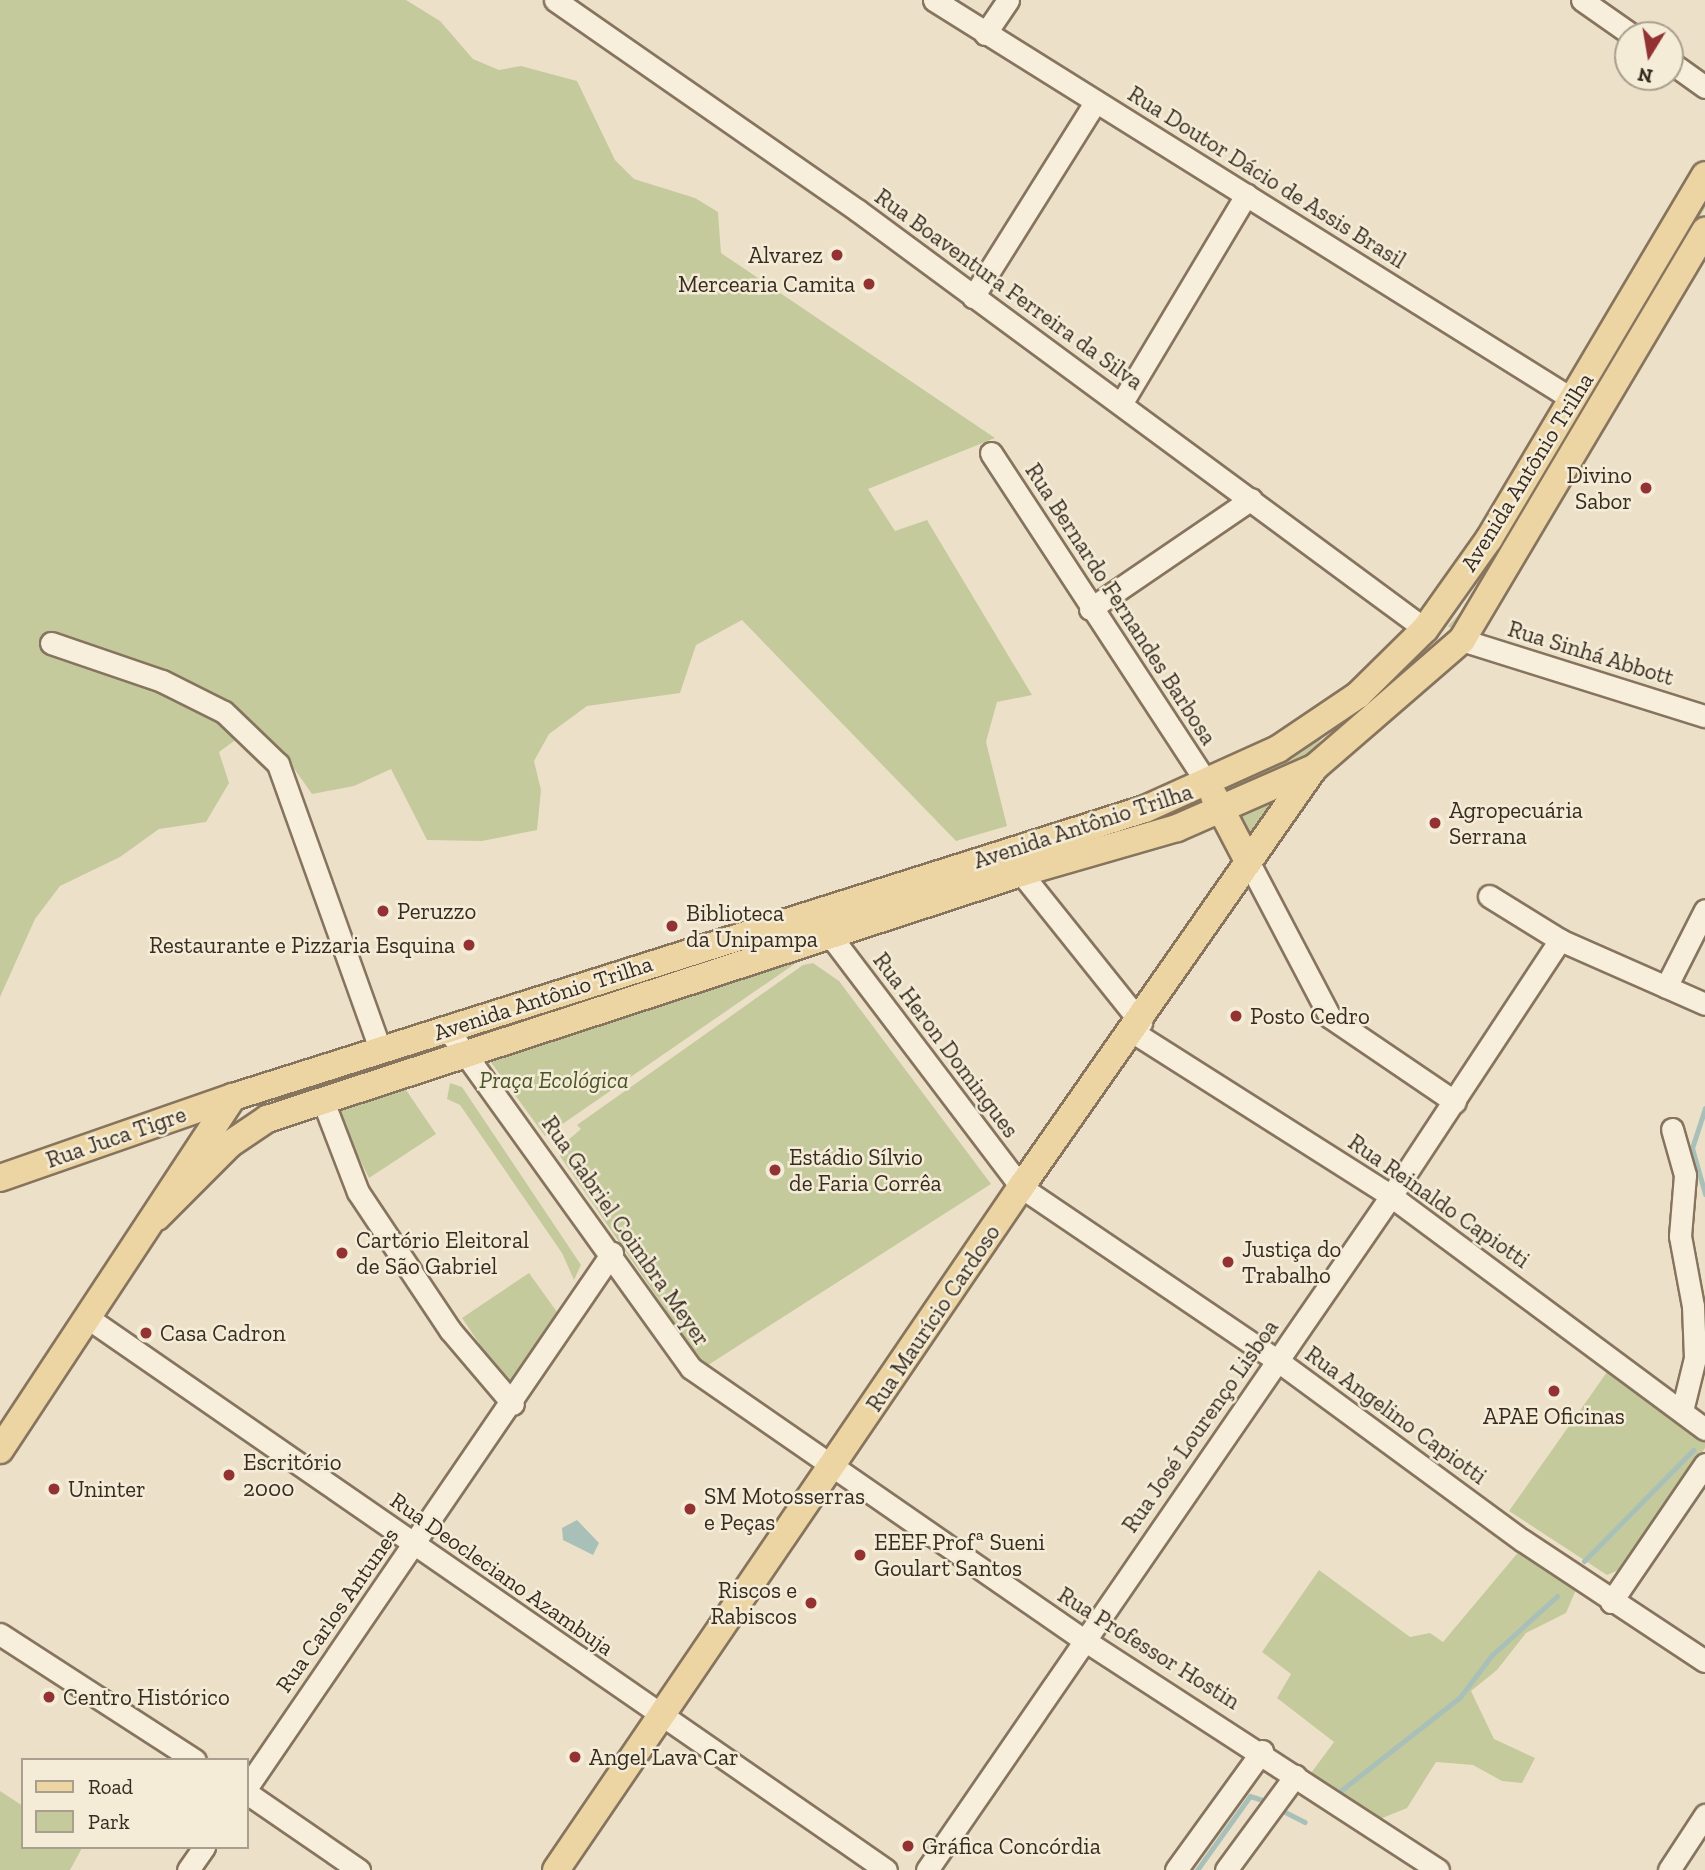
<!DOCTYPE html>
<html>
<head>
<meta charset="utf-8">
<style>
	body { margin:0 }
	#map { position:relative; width:1705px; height:1870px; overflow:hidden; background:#ece1c8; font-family:"Zilla Slab",serif }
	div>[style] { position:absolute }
	.green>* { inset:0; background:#c5ca9d }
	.water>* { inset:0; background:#a9c0b9 }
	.stream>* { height:5px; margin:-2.5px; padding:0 2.5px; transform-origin:2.5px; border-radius:2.5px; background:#a9c0b9 }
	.roads { filter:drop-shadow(2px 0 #87745e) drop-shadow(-2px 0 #87745e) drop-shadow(0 2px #87745e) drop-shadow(0 -2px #87745e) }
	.minor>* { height:21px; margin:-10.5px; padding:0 10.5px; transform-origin:10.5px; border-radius:10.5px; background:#f7efdb }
	.major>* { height:26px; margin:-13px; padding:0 13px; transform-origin:13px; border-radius:13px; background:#ecd5a3 }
	.dots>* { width:19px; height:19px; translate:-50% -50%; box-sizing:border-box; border:4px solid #f4ecd7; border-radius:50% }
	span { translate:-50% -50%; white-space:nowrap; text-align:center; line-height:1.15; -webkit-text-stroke:5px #f4ecd7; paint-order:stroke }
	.street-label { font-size:23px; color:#382c21 }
	.poi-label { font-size:23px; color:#382c21 }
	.right { translate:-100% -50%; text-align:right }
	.left { translate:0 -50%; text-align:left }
	.park-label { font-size:23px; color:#495429; font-style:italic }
	.legend { position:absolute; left:21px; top:1758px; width:228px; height:91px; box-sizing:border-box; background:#f4ecd7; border:2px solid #a99f8e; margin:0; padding:9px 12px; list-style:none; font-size:21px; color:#382c21 }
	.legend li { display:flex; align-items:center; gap:14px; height:35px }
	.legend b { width:35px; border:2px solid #a99f8e }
	.north { position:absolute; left:1614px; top:21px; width:70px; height:70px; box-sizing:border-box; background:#f4ecd7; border:2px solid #a99f8e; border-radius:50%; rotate:191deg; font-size:19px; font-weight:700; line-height:28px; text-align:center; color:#382c21 }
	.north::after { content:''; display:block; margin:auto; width:24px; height:32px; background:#923233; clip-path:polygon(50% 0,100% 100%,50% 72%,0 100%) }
</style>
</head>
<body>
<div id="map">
	<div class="green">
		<i style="clip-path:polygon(0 0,406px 0,440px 21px,473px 59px,499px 70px,521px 66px,577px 81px,615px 160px,634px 179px,695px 198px,718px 212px,721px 253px,995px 438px,868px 489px,895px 531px,927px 520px,1032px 695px,997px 702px,986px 742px,1007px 826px,956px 841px,742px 620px,696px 645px,680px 693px,587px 706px,549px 734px,534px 761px,541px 790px,537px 830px,482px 841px,427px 840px,391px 769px,354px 786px,312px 794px,293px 767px,252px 728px,219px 752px,229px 783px,206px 822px,159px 829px,120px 857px,60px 886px,35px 919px,0 997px)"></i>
		<i style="clip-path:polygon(1705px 198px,1705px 208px,1453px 630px,1448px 626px,1470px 602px)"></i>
		<i style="clip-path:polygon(1329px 730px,1306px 758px,1221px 798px,1218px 793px,1302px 752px)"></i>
		<i style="clip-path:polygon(1284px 788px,1248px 840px,1234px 813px)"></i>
		<i style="clip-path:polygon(809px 954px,545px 1136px,487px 1057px)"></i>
		<i style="clip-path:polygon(813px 963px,839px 981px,991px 1184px,705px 1367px,560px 1156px,560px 1147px,581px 1129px,577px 1125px,803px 965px)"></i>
		<i style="clip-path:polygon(450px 1083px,462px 1087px,581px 1265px,574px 1280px,562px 1253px,460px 1105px,447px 1099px)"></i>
		<i style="clip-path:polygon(402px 1084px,436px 1134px,369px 1178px,332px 1104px)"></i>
		<i style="clip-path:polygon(529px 1273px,557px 1312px,508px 1386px,462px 1318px)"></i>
		<i style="clip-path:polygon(1612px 1365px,1705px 1433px,1705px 1448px,1624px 1568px,1607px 1575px,1509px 1511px)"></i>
		<i style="clip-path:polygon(1526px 1543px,1578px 1585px,1566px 1613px,1526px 1633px,1497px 1670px,1471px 1691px,1494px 1739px,1535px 1758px,1522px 1783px,1502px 1781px,1473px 1765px,1436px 1762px,1407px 1808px,1380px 1819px,1311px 1773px,1334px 1742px,1277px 1698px,1291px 1674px,1262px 1652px,1319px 1570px,1410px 1637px,1430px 1633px,1443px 1642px)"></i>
		<i style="clip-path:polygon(0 1791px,23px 1806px,23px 1847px,82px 1848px,70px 1870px,0 1870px)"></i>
	</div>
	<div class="water">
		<i style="clip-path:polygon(577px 1520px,599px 1543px,593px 1555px,563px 1540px,562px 1528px)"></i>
	</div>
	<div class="stream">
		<i style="left:1705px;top:1108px;width:42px;rotate:108deg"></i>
		<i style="left:1692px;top:1148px;width:48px;rotate:74.2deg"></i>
		<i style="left:1584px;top:1561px;width:156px;rotate:-45.5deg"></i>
		<i style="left:1339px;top:1792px;width:154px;rotate:-38.1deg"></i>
		<i style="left:1460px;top:1697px;width:53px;rotate:-52.7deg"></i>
		<i style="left:1492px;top:1655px;width:88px;rotate:-42.2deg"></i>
		<i style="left:1277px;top:1808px;width:31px;rotate:27deg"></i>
		<i style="left:1197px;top:1870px;width:91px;rotate:-54.4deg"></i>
		<i style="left:1250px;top:1796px;width:20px;rotate:18deg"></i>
	</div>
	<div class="roads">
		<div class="minor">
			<i style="left:555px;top:0;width:368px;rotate:34.8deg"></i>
			<i style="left:857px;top:210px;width:706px;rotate:36.42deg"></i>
			<i style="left:934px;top:0;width:752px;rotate:32.02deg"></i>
			<i style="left:1582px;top:0;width:61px;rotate:35deg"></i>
			<i style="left:985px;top:34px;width:41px;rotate:-55.9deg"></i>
			<i style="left:1670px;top:62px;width:43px;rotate:35.5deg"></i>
			<i style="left:973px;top:297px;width:231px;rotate:-57.9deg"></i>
			<i style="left:1121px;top:404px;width:244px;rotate:-59.1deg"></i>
			<i style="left:991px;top:453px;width:396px;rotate:56.8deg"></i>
			<i style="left:1090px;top:609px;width:195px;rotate:-34.3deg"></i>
			<i style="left:1462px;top:640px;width:255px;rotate:17.4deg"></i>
			<i style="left:51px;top:643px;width:117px;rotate:18.9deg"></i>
			<i style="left:162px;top:681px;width:69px;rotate:26.6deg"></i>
			<i style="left:224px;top:712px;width:75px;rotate:43.9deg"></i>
			<i style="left:278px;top:764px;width:305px;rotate:70.3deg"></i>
			<i style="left:1247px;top:859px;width:178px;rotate:62.3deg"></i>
			<i style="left:1330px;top:1017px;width:151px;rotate:34.2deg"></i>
			<i style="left:1021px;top:873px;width:192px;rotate:51.3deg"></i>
			<i style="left:1489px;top:896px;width:84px;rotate:31.8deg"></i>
			<i style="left:1560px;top:940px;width:158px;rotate:23.8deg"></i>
			<i style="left:829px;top:934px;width:318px;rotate:52.8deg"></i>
			<i style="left:1021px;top:1187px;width:310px;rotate:34.1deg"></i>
			<i style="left:1278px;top:1361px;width:303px;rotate:36.3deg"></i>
			<i style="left:1522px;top:1540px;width:219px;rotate:33.5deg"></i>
			<i style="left:1666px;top:987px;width:86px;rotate:-63.1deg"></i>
			<i style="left:448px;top:1030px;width:416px;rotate:54.3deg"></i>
			<i style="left:691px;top:1368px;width:478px;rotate:34.7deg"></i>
			<i style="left:1084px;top:1640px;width:422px;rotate:33deg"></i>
			<i style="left:1133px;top:1032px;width:306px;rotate:32.4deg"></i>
			<i style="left:1391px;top:1196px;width:391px;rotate:36.6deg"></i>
			<i style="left:323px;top:1101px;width:97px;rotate:69deg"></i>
			<i style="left:358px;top:1192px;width:166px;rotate:56.3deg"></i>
			<i style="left:450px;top:1330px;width:97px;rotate:49.6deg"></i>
			<i style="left:1672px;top:1129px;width:48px;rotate:74.2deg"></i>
			<i style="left:1685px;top:1175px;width:61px;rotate:94.7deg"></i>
			<i style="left:1680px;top:1236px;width:71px;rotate:79.5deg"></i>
			<i style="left:1693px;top:1306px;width:52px;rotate:87.8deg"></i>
			<i style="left:1695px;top:1358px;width:50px;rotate:103.8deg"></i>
			<i style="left:88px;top:1318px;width:970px;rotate:34.67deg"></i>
			<i style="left:1611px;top:1602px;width:167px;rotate:-55.7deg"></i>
			<i style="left:0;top:1634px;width:232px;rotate:32.9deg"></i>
			<i style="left:247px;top:1787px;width:647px;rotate:-55.65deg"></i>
			<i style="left:247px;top:1793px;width:136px;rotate:34.5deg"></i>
			<i style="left:188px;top:1870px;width:28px;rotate:-55deg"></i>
			<i style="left:927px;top:1870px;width:818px;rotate:-55.46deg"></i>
			<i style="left:1391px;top:1196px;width:307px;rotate:-56.6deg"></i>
			<i style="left:1176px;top:1870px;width:147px;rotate:-54.1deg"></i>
			<i style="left:1226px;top:1870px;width:117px;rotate:-53.7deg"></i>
			<i style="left:1669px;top:1870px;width:66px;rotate:-56.8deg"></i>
		</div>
		<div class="major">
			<i style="left:1214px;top:796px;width:71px;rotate:62.4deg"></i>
			<i style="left:0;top:1178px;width:247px;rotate:-19.2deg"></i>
			<i style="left:233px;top:1097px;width:956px;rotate:-17.53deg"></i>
			<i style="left:1145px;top:809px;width:146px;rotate:-24.3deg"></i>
			<i style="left:1278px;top:749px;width:97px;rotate:-34deg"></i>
			<i style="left:1358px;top:695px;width:94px;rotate:-44.6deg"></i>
			<i style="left:1425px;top:629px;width:110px;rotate:-54.6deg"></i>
			<i style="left:1489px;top:539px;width:423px;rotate:-59.3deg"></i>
			<i style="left:157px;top:1217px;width:103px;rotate:-45deg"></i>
			<i style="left:230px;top:1144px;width:45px;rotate:-34deg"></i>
			<i style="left:267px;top:1119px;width:793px;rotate:-18.07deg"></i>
			<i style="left:1021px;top:873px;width:162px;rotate:-16.1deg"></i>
			<i style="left:1177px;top:828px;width:150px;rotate:-23.7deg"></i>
			<i style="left:1314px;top:768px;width:196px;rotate:-40.9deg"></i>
			<i style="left:1462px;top:640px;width:476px;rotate:-59.3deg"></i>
			<i style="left:0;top:1450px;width:423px;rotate:-56.6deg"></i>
			<i style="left:556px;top:1870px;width:826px;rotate:-55.75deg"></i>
			<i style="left:1021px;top:1187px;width:508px;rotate:-55.03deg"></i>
		</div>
	</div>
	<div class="dots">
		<i style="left:837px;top:255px;background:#923233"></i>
		<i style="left:869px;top:284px;background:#923233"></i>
		<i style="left:1646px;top:488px;background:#923233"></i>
		<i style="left:1435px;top:823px;background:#923233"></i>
		<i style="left:383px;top:911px;background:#923233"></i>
		<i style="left:672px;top:926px;background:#923233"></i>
		<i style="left:469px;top:945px;background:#923233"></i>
		<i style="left:1236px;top:1016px;background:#923233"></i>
		<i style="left:775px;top:1170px;background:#923233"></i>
		<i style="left:342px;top:1253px;background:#923233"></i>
		<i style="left:1228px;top:1262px;background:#923233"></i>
		<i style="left:146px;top:1333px;background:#923233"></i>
		<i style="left:1554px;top:1391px;background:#923233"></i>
		<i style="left:229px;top:1475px;background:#923233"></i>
		<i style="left:54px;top:1489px;background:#923233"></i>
		<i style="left:690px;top:1509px;background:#923233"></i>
		<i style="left:860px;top:1555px;background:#923233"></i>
		<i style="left:811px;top:1603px;background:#923233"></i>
		<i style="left:49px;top:1697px;background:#923233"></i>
		<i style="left:575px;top:1757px;background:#923233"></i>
		<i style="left:908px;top:1846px;background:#923233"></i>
	</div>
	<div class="street-label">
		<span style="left:1267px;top:177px;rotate:32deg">Rua Doutor Dácio de Assis Brasil</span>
		<span style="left:1009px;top:289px;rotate:36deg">Rua Boaventura Ferreira da Silva</span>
		<span style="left:1527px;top:472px;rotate:-58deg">Avenida Antônio Trilha</span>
		<span style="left:1121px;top:604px;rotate:57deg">Rua Bernardo Fernandes Barbosa</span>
		<span style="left:1591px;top:653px;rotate:17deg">Rua Sinhá Abbott</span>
		<span style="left:1083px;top:826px;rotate:-18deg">Avenida Antônio Trilha</span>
		<span style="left:543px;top:998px;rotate:-18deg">Avenida Antônio Trilha</span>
		<span style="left:946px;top:1045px;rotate:53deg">Rua Heron Domingues</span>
		<span style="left:116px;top:1137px;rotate:-19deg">Rua Juca Tigre</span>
		<span style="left:1439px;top:1201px;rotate:35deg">Rua Reinaldo Capiotti</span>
		<span style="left:626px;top:1231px;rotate:55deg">Rua Gabriel Coimbra Meyer</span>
		<span style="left:933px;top:1318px;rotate:-56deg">Rua Maurício Cardoso</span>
		<span style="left:1396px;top:1415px;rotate:36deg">Rua Angelino Capiotti</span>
		<span style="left:1200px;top:1426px;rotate:-55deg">Rua José Lourenço Lisboa</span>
		<span style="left:502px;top:1574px;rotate:35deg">Rua Deocleciano Azambuja</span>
		<span style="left:337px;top:1610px;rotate:-55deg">Rua Carlos Antunes</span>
		<span style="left:1149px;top:1648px;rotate:32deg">Rua Professor Hostin</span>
	</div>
	<div class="poi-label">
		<span class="right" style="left:823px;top:255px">Alvarez</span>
		<span class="right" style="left:855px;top:284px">Mercearia Camita</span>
		<span class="right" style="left:1632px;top:488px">Divino<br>Sabor</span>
		<span class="left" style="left:1449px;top:823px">Agropecuária<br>Serrana</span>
		<span class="left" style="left:397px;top:911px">Peruzzo</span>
		<span class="left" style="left:686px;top:926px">Biblioteca<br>da Unipampa</span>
		<span class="right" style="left:455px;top:945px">Restaurante e Pizzaria Esquina</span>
		<span class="left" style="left:1250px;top:1016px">Posto Cedro</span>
		<span class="left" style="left:789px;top:1170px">Estádio Sílvio<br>de Faria Corrêa</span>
		<span class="left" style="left:356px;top:1253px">Cartório Eleitoral<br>de São Gabriel</span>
		<span class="left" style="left:1242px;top:1262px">Justiça do<br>Trabalho</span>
		<span class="left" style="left:160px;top:1333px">Casa Cadron</span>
		<span style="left:1554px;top:1416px">APAE Oficinas</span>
		<span class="left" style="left:243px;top:1475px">Escritório<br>2000</span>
		<span class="left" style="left:68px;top:1489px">Uninter</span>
		<span class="left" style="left:704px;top:1509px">SM Motosserras<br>e Peças</span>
		<span class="left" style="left:874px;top:1555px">EEEF Profª Sueni<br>Goulart Santos</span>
		<span class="right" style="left:797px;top:1603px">Riscos e<br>Rabiscos</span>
		<span class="left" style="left:63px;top:1697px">Centro Histórico</span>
		<span class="left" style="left:589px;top:1757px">Angel Lava Car</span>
		<span class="left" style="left:922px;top:1846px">Gráfica Concórdia</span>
	</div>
	<div class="park-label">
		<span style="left:554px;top:1080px">Praça Ecológica</span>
	</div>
	<ul class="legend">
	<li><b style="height:9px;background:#ecd5a3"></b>Road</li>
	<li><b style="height:19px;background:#c5ca9d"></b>Park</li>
	</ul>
	<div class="north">N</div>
</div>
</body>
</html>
